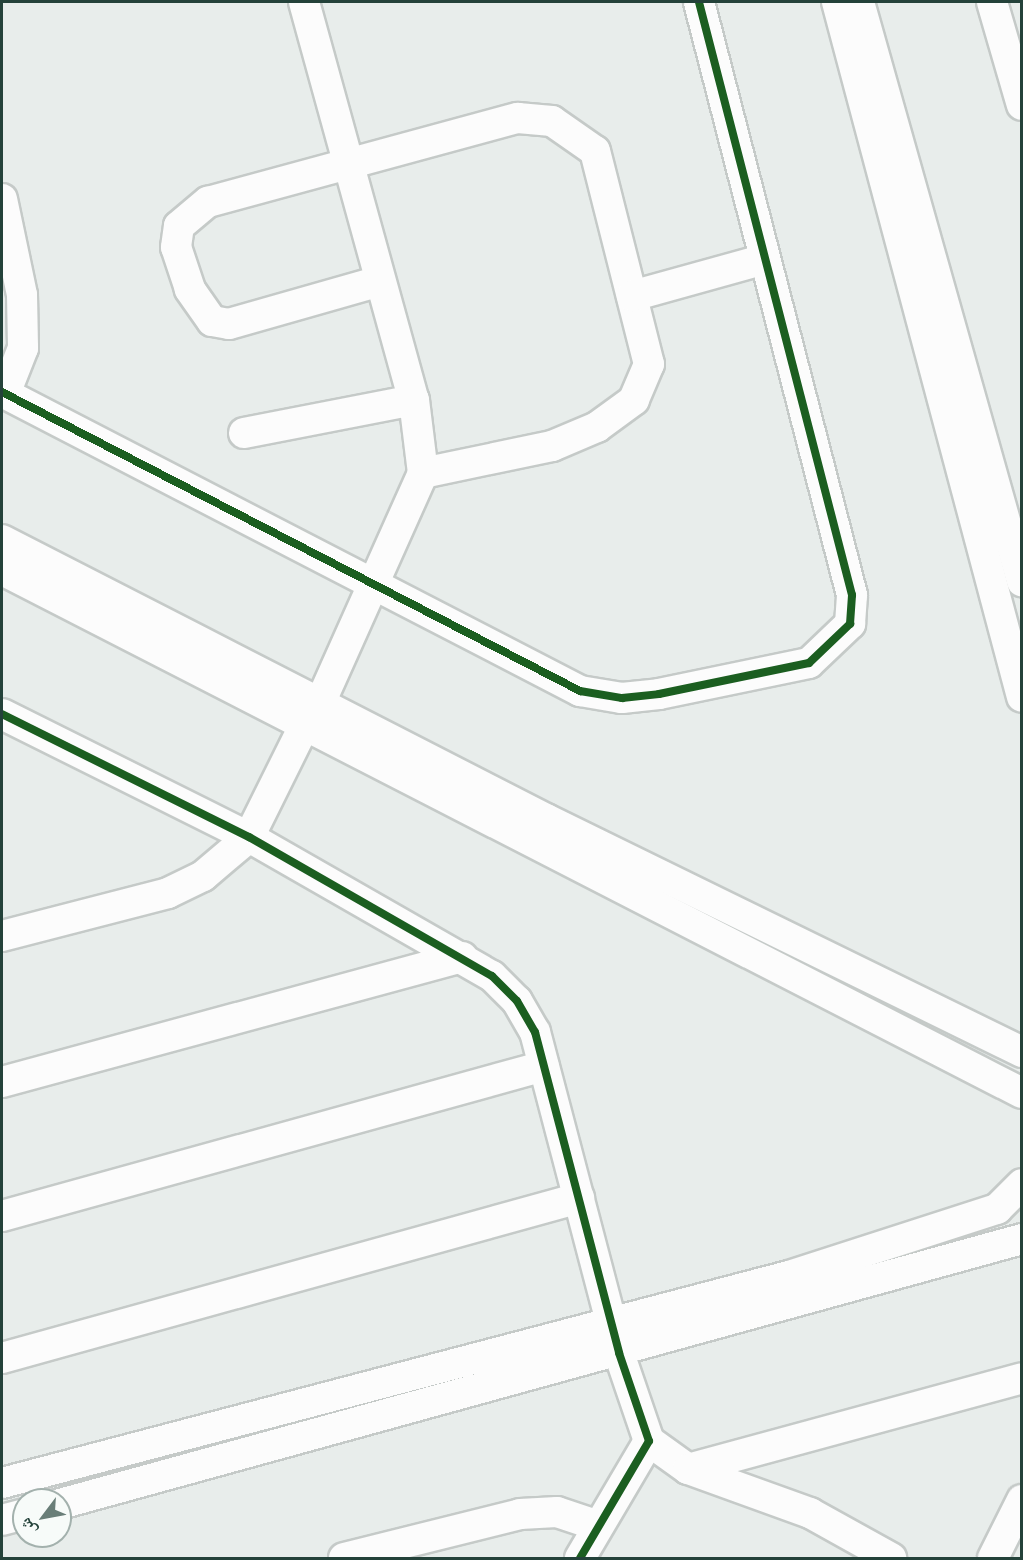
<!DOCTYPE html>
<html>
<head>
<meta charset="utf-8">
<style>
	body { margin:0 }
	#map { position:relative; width:1023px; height:1560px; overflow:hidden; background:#e8edeb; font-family:"Work Sans","Noto Naskh Arabic",sans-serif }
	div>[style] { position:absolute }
	.roads { filter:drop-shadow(2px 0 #c5cac8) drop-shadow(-2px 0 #c5cac8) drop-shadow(0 2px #c5cac8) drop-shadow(0 -2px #c5cac8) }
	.minor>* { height:30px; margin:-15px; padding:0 15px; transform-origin:15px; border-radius:15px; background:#fcfcfc }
	.cycleway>* { height:8px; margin:-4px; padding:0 4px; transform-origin:4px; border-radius:4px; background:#1b5e20 }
	span { translate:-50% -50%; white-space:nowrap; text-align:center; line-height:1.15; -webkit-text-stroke:4.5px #f7fbf9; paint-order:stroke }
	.frame { position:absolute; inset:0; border:3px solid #24423a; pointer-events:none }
	.north { position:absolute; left:12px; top:1488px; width:60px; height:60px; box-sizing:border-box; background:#f7fbf9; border:2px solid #a3b1ad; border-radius:50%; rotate:238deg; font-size:16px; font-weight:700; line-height:24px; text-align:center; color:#24423a }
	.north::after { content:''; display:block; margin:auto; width:21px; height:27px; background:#697e78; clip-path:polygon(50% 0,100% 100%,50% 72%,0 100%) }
</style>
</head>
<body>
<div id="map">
	<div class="roads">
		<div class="minor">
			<i style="left:304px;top:2px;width:413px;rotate:74.6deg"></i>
			<i style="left:414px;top:400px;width:74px;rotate:83deg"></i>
			<i style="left:423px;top:473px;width:250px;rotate:114.1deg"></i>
			<i style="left:837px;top:2px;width:719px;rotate:75.09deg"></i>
			<i style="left:859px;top:2px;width:602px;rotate:74.28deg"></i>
			<i style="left:992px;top:2px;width:107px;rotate:73.8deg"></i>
			<i style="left:2px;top:199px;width:98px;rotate:78.2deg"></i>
			<i style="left:22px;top:295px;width:53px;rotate:88.9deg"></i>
			<i style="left:23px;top:348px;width:49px;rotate:111.4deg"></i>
			<i style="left:380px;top:281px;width:157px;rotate:164.1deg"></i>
			<i style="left:229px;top:324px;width:17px;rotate:-170deg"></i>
			<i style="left:212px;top:321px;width:39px;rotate:-125deg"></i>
			<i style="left:190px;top:289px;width:44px;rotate:-108.4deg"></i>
			<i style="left:176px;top:247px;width:21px;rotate:-82deg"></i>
			<i style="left:179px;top:226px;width:38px;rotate:-40deg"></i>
			<i style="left:208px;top:202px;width:321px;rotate:-15.2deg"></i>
			<i style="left:518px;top:118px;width:34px;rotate:5deg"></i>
			<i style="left:552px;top:121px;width:52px;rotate:34.9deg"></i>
			<i style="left:595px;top:151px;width:220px;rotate:75.8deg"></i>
			<i style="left:649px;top:364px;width:39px;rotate:113deg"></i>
			<i style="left:634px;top:400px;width:46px;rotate:143.9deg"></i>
			<i style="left:597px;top:427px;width:49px;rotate:157.1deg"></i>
			<i style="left:552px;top:446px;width:132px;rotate:168.2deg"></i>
			<i style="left:632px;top:296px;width:135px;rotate:-15.5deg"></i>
			<i style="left:2px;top:392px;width:651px;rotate:27.35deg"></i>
			<i style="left:580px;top:691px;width:43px;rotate:9.5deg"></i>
			<i style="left:622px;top:698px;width:37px;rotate:-6deg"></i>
			<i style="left:659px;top:694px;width:153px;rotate:-11.7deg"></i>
			<i style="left:809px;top:663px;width:57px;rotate:-43.6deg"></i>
			<i style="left:850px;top:624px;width:29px;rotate:-86deg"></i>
			<i style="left:852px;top:595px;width:612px;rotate:-104.47deg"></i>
			<i style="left:244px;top:433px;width:173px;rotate:-11deg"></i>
			<i style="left:2px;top:540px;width:611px;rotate:27.15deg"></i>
			<i style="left:546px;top:819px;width:530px;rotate:26.08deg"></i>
			<i style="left:2px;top:570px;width:1146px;rotate:27.15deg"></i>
			<i style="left:2px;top:714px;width:276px;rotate:26.5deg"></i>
			<i style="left:249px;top:837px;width:280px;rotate:29.8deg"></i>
			<i style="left:492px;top:976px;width:35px;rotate:45deg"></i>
			<i style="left:517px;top:1001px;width:36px;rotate:60deg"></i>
			<i style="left:535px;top:1032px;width:332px;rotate:75.3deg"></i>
			<i style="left:619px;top:1353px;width:93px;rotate:71.2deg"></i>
			<i style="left:649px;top:1441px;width:136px;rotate:120.5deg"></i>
			<i style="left:2px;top:936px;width:171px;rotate:-14.5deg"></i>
			<i style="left:168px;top:893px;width:39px;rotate:-26deg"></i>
			<i style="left:203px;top:876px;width:60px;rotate:-40.3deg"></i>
			<i style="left:249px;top:837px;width:124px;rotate:-63.6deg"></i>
			<i style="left:2px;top:1082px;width:477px;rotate:-15.2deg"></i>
			<i style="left:2px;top:1216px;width:562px;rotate:-15.47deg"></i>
			<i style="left:2px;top:1358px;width:599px;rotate:-15.5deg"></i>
			<i style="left:649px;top:1441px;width:48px;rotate:35.7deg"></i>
			<i style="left:688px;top:1469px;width:346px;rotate:-15.2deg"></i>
			<i style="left:688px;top:1469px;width:130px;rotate:19.8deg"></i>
			<i style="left:810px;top:1513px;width:93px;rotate:29.1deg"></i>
			<i style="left:2px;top:1483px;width:814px;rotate:-14.74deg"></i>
			<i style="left:789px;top:1276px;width:219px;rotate:-17.9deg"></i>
			<i style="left:997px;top:1209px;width:35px;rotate:-45deg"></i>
			<i style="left:60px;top:1504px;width:998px;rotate:-15.4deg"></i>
			<i style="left:2px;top:1520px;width:23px;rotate:-15deg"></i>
			<i style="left:344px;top:1558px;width:181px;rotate:-14deg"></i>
			<i style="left:520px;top:1514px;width:37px;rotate:-3deg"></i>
			<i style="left:557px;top:1512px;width:41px;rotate:18.4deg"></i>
			<i style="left:993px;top:1558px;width:65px;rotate:-63.4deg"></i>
		</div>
	</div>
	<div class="cycleway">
		<i style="left:2px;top:392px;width:651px;rotate:27.35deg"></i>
		<i style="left:580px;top:691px;width:43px;rotate:9.5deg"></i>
		<i style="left:622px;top:698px;width:37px;rotate:-6deg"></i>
		<i style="left:659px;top:694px;width:153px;rotate:-11.7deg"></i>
		<i style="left:809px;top:663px;width:57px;rotate:-43.6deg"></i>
		<i style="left:850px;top:624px;width:29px;rotate:-86deg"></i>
		<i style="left:852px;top:595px;width:612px;rotate:-104.47deg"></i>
		<i style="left:2px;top:714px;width:276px;rotate:26.5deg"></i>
		<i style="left:249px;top:837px;width:280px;rotate:29.8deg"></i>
		<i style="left:492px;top:976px;width:35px;rotate:45deg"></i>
		<i style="left:517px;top:1001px;width:36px;rotate:60deg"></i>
		<i style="left:535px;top:1032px;width:332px;rotate:75.3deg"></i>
		<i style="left:619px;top:1353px;width:93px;rotate:71.2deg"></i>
		<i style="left:649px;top:1441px;width:136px;rotate:120.5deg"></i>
	</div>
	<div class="frame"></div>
	<div class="north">ش</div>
</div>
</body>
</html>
